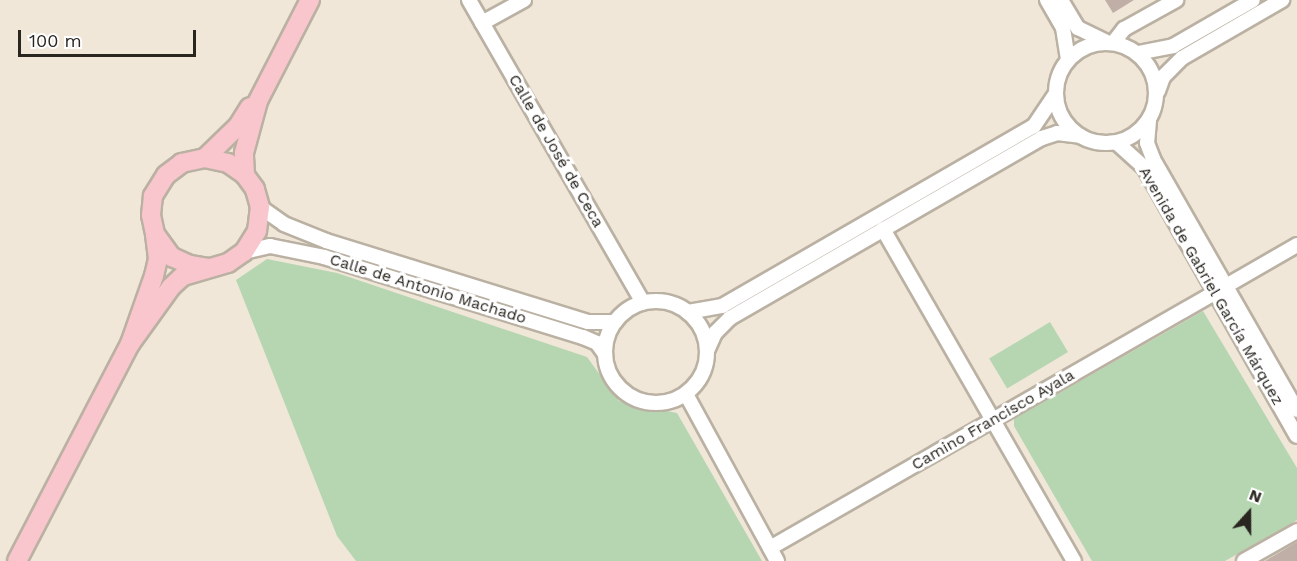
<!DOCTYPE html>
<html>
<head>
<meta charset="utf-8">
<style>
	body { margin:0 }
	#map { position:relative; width:1297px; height:561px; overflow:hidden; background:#f0e7d8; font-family:"Work Sans",sans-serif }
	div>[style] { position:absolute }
	.green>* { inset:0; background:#b5d6b1; transform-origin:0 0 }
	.building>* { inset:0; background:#bfafa6 }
	.roads { filter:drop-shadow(2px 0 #bab1a3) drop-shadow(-2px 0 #bab1a3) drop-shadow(0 2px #bab1a3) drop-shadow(0 -2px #bab1a3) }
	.minor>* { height:14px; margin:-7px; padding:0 7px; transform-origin:7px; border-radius:7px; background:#fff }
	.minor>.ring { margin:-7px; padding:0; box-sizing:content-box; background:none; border:14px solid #fff; border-radius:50% }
	.major>* { height:18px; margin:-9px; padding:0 9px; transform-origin:9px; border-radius:9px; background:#fac6cd }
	span { translate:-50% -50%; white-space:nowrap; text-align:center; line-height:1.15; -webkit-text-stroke:6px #fff; paint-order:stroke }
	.street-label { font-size:16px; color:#292620 }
	.north { position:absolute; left:1219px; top:483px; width:60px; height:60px; -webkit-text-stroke:4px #fff; paint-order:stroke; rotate:21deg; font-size:16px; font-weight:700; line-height:24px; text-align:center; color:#292620 }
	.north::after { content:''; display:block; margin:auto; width:21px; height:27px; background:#292620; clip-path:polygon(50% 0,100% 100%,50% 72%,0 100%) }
	.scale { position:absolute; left:18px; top:30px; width:178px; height:27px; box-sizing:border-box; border:3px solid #292620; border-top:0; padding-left:8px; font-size:18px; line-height:21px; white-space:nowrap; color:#292620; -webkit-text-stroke:4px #fff; paint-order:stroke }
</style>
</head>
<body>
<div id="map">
	<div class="green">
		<i style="clip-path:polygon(267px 259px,337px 273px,587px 357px,619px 401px,677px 413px,762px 561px,356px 561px,337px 536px,236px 280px)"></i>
		<i style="clip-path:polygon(1203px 311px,1297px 468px,1297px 520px,1225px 561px,1092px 561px,1014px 426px,1014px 419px)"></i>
		<i style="left:1050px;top:322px;width:35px;height:71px;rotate:59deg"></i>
	</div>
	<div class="building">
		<i style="clip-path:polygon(1105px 0,1134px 0,1113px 13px)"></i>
		<i style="clip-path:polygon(1297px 542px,1297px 561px,1265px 561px)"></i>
	</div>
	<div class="roads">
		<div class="minor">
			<i style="left:469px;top:0;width:349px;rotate:60.1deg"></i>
			<i style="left:1047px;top:0;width:32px;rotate:60deg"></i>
			<i style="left:1063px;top:28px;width:31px;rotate:81deg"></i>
			<i style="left:1061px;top:0;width:33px;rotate:59deg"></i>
			<i style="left:1078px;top:28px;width:32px;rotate:26deg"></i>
			<i style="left:482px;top:23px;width:48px;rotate:-28.7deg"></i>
			<i class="ring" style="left:1056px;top:43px;width:86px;height:86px"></i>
			<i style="left:1113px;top:43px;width:18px;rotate:-52deg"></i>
			<i style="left:1124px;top:29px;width:60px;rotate:-29.1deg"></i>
			<i style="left:1138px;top:53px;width:36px;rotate:-11deg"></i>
			<i style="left:1173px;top:46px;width:92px;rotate:-29.9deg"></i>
			<i style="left:1158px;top:91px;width:15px;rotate:-70deg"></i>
			<i style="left:1163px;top:77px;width:27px;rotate:-45deg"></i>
			<i style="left:1182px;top:58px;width:116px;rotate:-30.1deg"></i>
			<i style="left:1149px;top:121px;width:22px;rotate:95deg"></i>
			<i style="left:1147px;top:143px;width:17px;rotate:69deg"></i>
			<i style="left:1153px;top:159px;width:289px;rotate:60.2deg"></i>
			<i style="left:1117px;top:143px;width:36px;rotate:42deg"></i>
			<i style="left:1144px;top:167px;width:309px;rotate:60.4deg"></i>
			<i style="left:260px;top:207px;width:29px;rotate:35deg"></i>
			<i style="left:284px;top:224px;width:45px;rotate:22deg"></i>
			<i style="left:326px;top:241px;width:274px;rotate:17.2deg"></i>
			<i style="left:588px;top:322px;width:27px"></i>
			<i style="left:883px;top:229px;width:383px;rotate:60.1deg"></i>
			<i style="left:244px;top:252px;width:27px;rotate:-13deg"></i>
			<i style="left:270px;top:246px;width:55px;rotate:11.5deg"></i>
			<i style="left:324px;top:257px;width:271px;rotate:17.2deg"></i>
			<i style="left:583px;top:337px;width:15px;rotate:23deg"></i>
			<i style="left:597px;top:343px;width:14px;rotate:54deg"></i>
			<i style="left:1226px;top:286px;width:82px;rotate:-30deg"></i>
			<i class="ring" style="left:605px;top:301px;width:88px;height:88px"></i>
			<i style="left:688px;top:312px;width:35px;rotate:-10deg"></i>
			<i style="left:722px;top:306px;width:360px;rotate:-30deg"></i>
			<i style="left:1034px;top:126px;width:37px;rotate:-56deg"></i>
			<i style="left:707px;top:351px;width:20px;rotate:-66deg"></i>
			<i style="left:715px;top:333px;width:21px;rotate:-45deg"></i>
			<i style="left:730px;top:318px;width:360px;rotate:-30deg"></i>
			<i style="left:1042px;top:138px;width:16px;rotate:-18deg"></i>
			<i style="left:1057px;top:133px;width:23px;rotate:7deg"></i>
			<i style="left:686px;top:394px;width:190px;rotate:61.4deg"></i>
			<i style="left:770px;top:548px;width:514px;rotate:-29.86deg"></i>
			<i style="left:1244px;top:561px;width:61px;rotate:-29.5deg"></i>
		</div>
		<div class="major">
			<i style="left:205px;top:158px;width:46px;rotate:-44.1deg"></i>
			<i style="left:238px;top:126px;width:22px;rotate:-58deg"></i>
			<i style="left:245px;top:175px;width:22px;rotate:-93deg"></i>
			<i style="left:244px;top:153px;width:54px;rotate:-74.9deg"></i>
			<i style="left:258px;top:101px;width:114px;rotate:-62.8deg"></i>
			<i style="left:130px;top:344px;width:70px;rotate:-54.3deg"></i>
			<i style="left:171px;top:287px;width:16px;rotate:-43deg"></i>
			<i style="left:183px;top:276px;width:47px;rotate:-16.1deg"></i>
			<i style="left:228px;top:263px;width:19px;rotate:-35deg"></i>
			<i style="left:244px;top:252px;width:25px;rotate:-58deg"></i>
			<i style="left:257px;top:231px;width:24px;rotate:-83deg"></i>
			<i style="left:260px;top:207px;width:19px;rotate:-106deg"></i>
			<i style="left:255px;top:189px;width:17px;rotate:-126deg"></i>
			<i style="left:245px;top:175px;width:21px;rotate:-145deg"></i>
			<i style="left:228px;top:163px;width:24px;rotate:-168deg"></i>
			<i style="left:205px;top:158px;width:24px;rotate:168deg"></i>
			<i style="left:182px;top:163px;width:20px;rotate:143deg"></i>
			<i style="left:166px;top:175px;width:25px;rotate:122deg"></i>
			<i style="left:153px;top:196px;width:19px;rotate:96deg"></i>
			<i style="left:151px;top:215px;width:19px;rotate:78deg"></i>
			<i style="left:155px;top:234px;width:29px;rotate:54deg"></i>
			<i style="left:172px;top:257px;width:20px;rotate:24deg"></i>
			<i style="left:190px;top:265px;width:18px;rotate:9deg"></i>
			<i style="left:17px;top:561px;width:245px;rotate:-62.5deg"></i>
			<i style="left:130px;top:344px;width:72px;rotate:-70.6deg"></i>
			<i style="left:154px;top:276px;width:17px;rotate:-77deg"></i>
			<i style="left:158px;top:259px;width:24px;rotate:-97deg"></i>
		</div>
	</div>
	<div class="street-label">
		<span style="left:556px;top:151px;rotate:60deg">Calle de José de Ceca</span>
		<span style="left:1211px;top:286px;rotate:60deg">Avenida de Gabriel García Márquez</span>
		<span style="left:428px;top:289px;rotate:17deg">Calle de Antonio Machado</span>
		<span style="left:993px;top:420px;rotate:-30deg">Camino Francisco Ayala</span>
	</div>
	<div class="north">N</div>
	<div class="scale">100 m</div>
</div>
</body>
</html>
